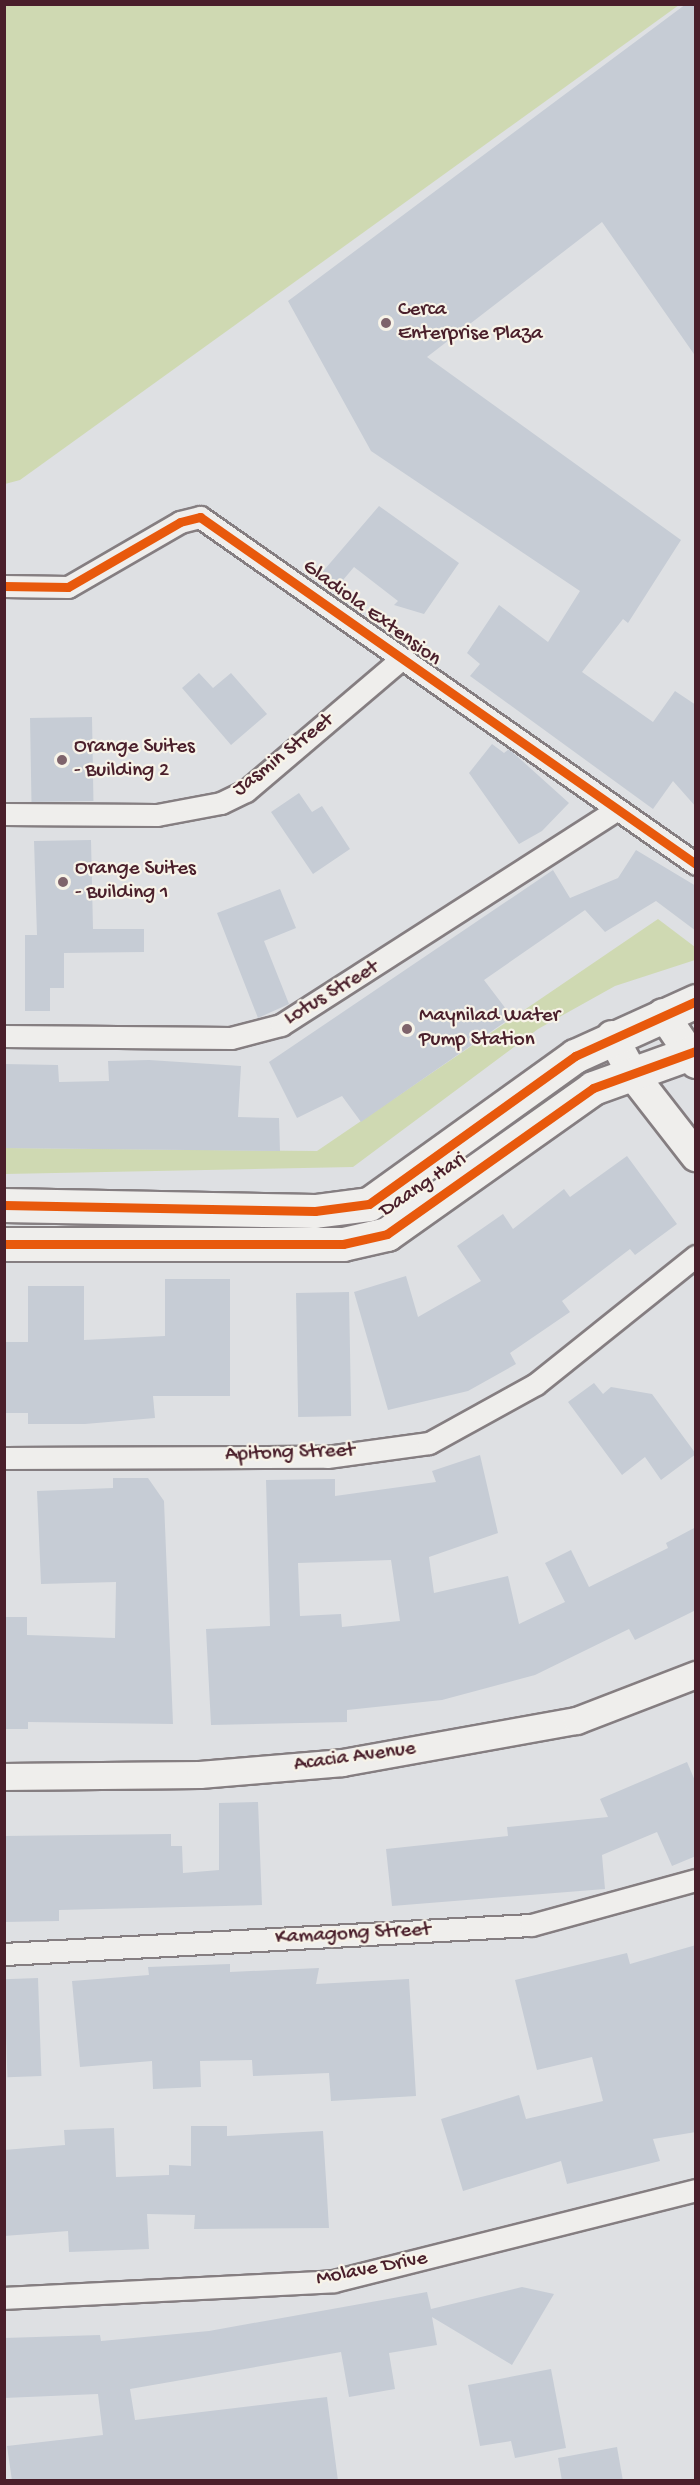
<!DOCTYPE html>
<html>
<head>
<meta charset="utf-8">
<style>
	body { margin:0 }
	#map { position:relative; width:700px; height:2485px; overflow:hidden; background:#dee0e3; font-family:"Gochi Hand",sans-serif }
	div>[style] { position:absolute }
	.green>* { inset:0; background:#cfd9b2 }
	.building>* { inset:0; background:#c6ccd5; transform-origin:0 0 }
	.roads { filter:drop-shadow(2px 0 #857e81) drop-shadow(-2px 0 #857e81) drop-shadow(0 2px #857e81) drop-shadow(0 -2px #857e81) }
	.minor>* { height:21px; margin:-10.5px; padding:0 10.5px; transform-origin:10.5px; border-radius:10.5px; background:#efeeec }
	.tertiary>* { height:26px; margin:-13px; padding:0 13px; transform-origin:13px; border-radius:13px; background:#efeeec }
	.secondary>* { height:30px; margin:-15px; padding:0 15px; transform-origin:15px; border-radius:15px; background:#efeeec }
	.primary>* { height:33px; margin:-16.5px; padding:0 16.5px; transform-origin:16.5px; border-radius:16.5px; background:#efeeec }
	.cycleway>* { height:9px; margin:-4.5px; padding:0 4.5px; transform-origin:4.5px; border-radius:4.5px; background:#e8590c }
	.dots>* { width:16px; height:16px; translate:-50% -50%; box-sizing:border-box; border:3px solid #f7f3e8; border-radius:50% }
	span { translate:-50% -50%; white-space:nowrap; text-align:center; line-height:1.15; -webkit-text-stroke:4.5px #f7f3e8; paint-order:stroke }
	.poi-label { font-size:21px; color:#4a1f2b }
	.left { translate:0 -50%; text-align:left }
	.street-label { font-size:21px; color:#4a1f2b }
	.frame { position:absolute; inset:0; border:6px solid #4a1f2b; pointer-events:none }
</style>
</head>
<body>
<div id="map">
	<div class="green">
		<i style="clip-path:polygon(5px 4px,678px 4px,679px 5px,20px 480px,5px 484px)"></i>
		<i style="clip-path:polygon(658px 919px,695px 947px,695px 960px,615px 986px,538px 1029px,353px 1167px,5px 1174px,5px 1148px,317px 1151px)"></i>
	</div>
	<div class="building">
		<i style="clip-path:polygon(686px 4px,696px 4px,696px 357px,602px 222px,427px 357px,681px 540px,628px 623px,623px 619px,582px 672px,653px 722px,675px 691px,696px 705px,696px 807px,673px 781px,653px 809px,470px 676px,480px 664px,467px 653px,499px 605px,548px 642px,580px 591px,371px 451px,288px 301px)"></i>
		<i style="clip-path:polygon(379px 506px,459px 563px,424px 614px,394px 605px,398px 601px,354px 567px,338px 586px,319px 576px)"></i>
		<i style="clip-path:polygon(199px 673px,213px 688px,231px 673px,267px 714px,231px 745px,182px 688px)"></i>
		<i style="left:92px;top:717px;width:84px;height:62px;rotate:89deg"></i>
		<i style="clip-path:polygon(492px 744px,504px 753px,509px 749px,569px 803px,542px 831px,519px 844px,469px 773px)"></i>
		<i style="clip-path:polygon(299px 793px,312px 812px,322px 806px,350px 849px,313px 874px,271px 812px)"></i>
		<i style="clip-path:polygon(91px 840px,93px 929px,144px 929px,144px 952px,64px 953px,64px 988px,50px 988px,50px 1011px,25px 1011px,25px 935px,37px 935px,34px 841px)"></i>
		<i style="clip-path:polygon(636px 850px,696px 886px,696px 931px,656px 901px,605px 932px,585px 910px,484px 980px,512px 1017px,361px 1122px,342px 1096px,297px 1118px,269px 1062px,553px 870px,570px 898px,618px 878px)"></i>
		<i style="clip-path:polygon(280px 889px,296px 928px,264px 941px,289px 1004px,258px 1018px,217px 913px)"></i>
		<i style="clip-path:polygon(149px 1060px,241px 1066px,238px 1117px,279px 1118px,280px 1151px,4px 1148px,4px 1064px,58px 1065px,59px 1082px,109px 1081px,108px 1061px)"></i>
		<i style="clip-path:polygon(627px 1156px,677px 1224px,635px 1255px,630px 1249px,562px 1301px,570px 1312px,510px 1353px,516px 1364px,468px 1391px,388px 1410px,354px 1292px,406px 1276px,418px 1317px,481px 1281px,457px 1246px,503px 1214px,513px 1229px,564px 1189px,570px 1197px)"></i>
		<i style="clip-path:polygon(165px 1279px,230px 1279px,230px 1396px,153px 1396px,155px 1418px,85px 1424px,28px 1424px,28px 1413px,4px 1413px,4px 1342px,28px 1342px,28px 1286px,84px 1286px,84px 1340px,165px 1336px)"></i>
		<i style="left:349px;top:1292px;width:124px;height:53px;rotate:89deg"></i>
		<i style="clip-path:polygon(594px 1383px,603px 1394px,611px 1387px,652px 1394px,696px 1454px,661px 1480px,645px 1457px,622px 1475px,568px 1402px)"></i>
		<i style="clip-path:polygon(evenodd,480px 1455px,498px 1533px,429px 1557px,434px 1593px,508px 1576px,519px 1624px,565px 1602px,545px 1563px,571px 1550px,589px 1587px,668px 1548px,666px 1543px,696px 1527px,696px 1610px,635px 1640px,629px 1629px,535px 1675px,442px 1700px,347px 1710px,347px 1722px,211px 1725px,206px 1629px,270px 1626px,266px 1480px,335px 1479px,335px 1496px,436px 1482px,432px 1471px,480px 1455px,391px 1560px,400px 1621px,342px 1627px,341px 1614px,300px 1616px,298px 1563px,391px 1560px)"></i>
		<i style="clip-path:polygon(113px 1478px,148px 1478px,164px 1501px,173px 1724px,28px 1722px,28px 1729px,4px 1729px,4px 1617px,27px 1617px,27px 1635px,115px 1638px,116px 1582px,41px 1584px,37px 1491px,113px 1488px)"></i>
		<i style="clip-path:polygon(687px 1762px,696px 1783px,696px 1856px,672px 1866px,657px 1832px,602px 1855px,605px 1889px,392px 1906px,386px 1849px,508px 1836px,507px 1827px,608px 1817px,600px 1799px)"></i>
		<i style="clip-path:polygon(258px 1802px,262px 1905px,59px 1910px,59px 1921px,4px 1922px,4px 1836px,171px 1834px,171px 1846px,182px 1846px,183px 1873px,219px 1870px,219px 1803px)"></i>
		<i style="clip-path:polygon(696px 1945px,696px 2132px,653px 2139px,660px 2161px,567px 2184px,561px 2161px,463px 2191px,441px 2119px,519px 2095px,526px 2119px,603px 2101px,592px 2057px,537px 2070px,515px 1980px,627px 1953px,630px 1964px)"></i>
		<i style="clip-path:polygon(230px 1964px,230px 1972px,319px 1968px,316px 1984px,409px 1979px,416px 2096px,331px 2101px,329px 2073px,253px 2076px,252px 2060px,200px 2061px,201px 2087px,153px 2089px,152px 2061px,80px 2067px,72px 1981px,149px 1975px,148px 1967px)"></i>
		<i style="left:38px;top:1978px;width:98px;height:34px;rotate:88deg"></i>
		<i style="clip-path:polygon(191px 2126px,227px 2126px,227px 2136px,323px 2131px,329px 2228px,194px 2229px,195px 2215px,147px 2214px,149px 2249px,69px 2252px,68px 2231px,4px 2236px,4px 2150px,65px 2145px,64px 2130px,114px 2128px,116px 2177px,169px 2175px,169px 2165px,191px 2166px)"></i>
		<i style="clip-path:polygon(522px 2287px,554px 2294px,512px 2365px,432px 2317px,437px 2345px,389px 2353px,395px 2389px,349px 2397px,341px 2352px,130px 2389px,135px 2420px,327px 2397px,338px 2481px,12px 2481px,7px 2446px,103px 2435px,98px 2394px,4px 2398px,4px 2338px,100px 2335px,101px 2341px,209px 2331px,427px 2292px,431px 2309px)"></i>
		<i style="clip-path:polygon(551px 2369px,566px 2448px,515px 2458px,511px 2441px,480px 2446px,468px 2385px)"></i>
		<i style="clip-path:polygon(617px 2447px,623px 2481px,562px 2481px,558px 2458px)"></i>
	</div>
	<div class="roads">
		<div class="minor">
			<i style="left:4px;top:586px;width:64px;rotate:0.9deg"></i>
			<i style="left:68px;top:587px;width:129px;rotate:-30.1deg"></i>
			<i style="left:180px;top:522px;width:21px;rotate:-14deg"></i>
			<i style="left:200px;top:517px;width:605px;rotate:34.98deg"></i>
			<i style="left:4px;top:814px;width:153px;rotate:0.4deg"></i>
			<i style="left:157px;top:815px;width:65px;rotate:-10.6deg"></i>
			<i style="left:221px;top:803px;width:28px;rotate:-26deg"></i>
			<i style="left:246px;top:791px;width:204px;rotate:-40.4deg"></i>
			<i style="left:4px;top:1036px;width:227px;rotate:0.5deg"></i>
			<i style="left:231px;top:1038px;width:52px;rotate:-14.6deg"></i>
			<i style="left:281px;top:1025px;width:398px;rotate:-32.7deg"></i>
			<i style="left:4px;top:1458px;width:323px;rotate:-0.2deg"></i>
			<i style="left:327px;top:1457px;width:103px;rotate:-7.8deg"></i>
			<i style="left:429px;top:1443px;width:122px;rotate:-28.9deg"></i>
			<i style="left:536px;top:1384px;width:205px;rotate:-38.7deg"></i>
			<i style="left:4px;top:1954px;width:528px;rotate:-3.15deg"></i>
			<i style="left:531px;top:1925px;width:171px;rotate:-15.3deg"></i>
			<i style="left:4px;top:2298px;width:330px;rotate:-2.9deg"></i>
			<i style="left:334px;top:2281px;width:373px;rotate:-14.1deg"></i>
		</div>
		<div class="tertiary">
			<i style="left:4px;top:1777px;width:196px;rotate:-0.6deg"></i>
			<i style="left:200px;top:1775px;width:144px;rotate:-4.8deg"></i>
			<i style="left:343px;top:1763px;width:238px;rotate:-10.2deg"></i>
			<i style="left:577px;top:1721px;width:128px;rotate:-21.1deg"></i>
		</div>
		<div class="secondary">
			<i style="left:663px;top:1014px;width:59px;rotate:56deg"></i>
			<i style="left:612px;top:1036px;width:44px;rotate:61.7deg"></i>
			<i style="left:633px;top:1075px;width:103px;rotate:52.1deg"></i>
		</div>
		<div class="primary">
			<i style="left:4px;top:1205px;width:311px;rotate:1.1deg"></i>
			<i style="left:315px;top:1211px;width:54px;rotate:-7.4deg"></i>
			<i style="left:369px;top:1204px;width:254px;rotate:-35.7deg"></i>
			<i style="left:575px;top:1056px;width:133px;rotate:-24.4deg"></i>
			<i style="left:4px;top:1244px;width:339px"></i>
			<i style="left:343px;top:1244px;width:45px;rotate:-12.8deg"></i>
			<i style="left:387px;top:1234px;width:252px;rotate:-35.3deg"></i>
			<i style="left:593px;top:1088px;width:109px;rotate:-19.8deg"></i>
		</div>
	</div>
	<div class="cycleway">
		<i style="left:4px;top:586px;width:64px;rotate:0.9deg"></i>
		<i style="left:68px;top:587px;width:129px;rotate:-30.1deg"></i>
		<i style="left:180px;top:522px;width:21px;rotate:-14deg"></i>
		<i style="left:200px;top:517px;width:605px;rotate:34.98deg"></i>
		<i style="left:4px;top:1205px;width:311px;rotate:1.1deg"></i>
		<i style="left:315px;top:1211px;width:54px;rotate:-7.4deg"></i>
		<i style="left:369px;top:1204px;width:254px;rotate:-35.7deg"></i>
		<i style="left:575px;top:1056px;width:133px;rotate:-24.4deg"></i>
		<i style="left:4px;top:1244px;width:339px"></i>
		<i style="left:343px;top:1244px;width:45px;rotate:-12.8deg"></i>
		<i style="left:387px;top:1234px;width:252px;rotate:-35.3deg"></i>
		<i style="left:593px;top:1088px;width:109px;rotate:-19.8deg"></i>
	</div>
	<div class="dots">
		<i style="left:386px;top:323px;background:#7e636b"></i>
		<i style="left:62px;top:760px;background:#7e636b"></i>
		<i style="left:63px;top:882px;background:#7e636b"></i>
		<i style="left:407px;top:1029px;background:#7e636b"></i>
	</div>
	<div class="poi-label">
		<span class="left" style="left:398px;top:323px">Cerca<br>Enterprise Plaza</span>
		<span class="left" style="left:74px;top:760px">Orange Suites<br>- Building 2</span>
		<span class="left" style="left:75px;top:882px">Orange Suites<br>- Building 1</span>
		<span class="left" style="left:419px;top:1029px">Maynilad Water<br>Pump Station</span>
	</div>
	<div class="street-label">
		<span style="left:371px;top:614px;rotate:36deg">Gladiola Extension</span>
		<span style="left:284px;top:756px;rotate:-38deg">Jasmin Street</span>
		<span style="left:332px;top:994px;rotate:-31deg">Lotus Street</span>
		<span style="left:424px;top:1186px;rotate:-34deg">Daang Hari</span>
		<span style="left:290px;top:1454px;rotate:-2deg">Apitong Street</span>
		<span style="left:355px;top:1758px;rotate:-8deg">Acacia Avenue</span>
		<span style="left:353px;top:1935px;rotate:-3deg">Kamagong Street</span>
		<span style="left:372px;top:2270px;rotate:-11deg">Molave Drive</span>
	</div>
	<div class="frame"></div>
</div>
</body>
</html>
